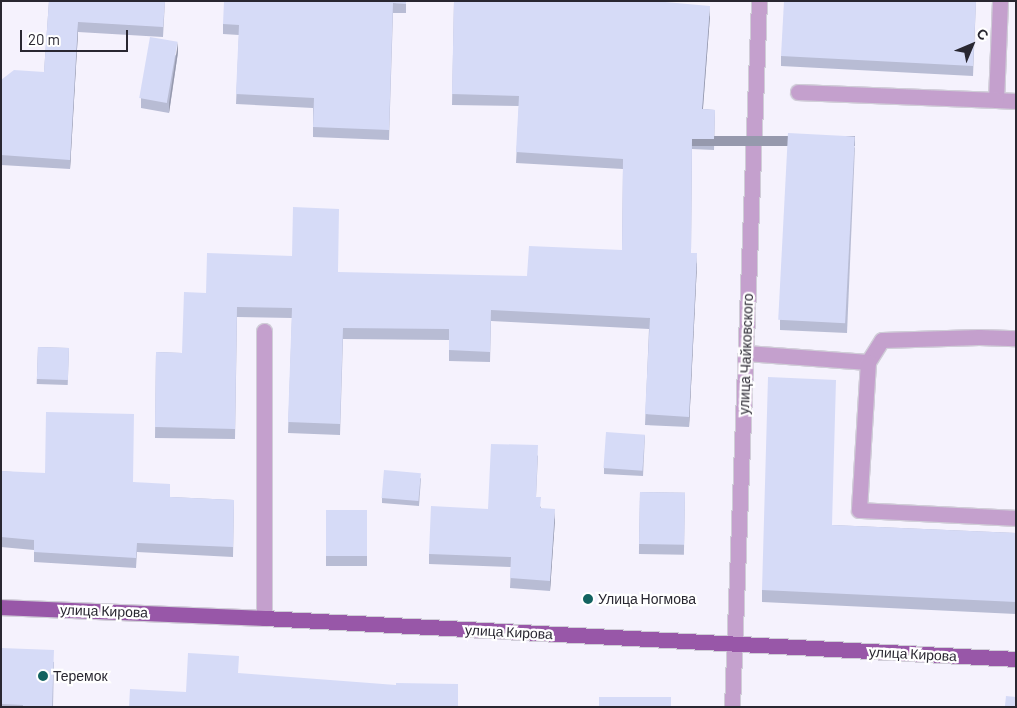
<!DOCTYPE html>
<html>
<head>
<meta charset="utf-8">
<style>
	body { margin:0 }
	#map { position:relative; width:1017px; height:708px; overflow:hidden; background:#f5f2fd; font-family:Barlow,sans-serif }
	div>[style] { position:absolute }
	.roads { filter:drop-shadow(1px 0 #d0cdd8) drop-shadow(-1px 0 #d0cdd8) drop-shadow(0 1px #d0cdd8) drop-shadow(0 -1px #d0cdd8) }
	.minor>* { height:15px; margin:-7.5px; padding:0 7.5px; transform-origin:7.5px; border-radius:7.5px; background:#c4a0cd }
	.major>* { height:15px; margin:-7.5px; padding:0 7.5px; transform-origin:7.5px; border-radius:7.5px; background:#9857a8 }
	.wall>* { inset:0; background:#b8bcd4; transform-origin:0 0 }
	.shaded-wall>* { inset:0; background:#9699ad; transform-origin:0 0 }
	.building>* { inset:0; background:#d6dbf7; transform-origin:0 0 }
	.dots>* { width:14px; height:14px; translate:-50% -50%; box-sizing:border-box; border:2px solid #fff; border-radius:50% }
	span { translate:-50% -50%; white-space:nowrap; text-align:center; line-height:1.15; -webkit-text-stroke:4.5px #fff; paint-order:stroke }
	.street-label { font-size:14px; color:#292731 }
	.poi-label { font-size:14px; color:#292731 }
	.left { translate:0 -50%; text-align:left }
	.frame { position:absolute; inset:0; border:2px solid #292731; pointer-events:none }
	.north { position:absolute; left:947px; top:20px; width:50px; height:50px; -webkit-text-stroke:4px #fff; paint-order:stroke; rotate:45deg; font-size:14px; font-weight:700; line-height:20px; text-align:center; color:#292731 }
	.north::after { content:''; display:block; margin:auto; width:18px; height:22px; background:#292731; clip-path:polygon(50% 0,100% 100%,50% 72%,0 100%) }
	.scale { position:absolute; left:20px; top:30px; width:108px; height:22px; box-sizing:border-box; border:2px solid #292731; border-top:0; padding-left:6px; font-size:15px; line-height:18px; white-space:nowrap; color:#292731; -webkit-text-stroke:4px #fff; paint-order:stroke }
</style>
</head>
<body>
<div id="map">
	<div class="roads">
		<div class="minor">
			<i style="left:1000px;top:1px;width:99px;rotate:92.3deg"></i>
			<i style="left:996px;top:100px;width:20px;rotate:3deg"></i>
			<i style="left:798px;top:92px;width:198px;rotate:2.3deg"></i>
			<i style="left:264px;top:331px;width:287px;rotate:90deg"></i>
			<i style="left:746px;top:353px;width:122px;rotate:4.2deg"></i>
			<i style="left:868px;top:362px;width:26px;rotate:-58deg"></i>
			<i style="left:882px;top:340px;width:97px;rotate:-1.8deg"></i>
			<i style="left:979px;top:337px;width:37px;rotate:2deg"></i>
			<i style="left:868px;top:362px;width:148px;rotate:93.5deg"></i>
			<i style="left:859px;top:510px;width:157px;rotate:2.9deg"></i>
			<i style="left:732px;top:707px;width:707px;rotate:-87.81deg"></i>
		</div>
		<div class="major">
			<i style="left:1px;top:607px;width:263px;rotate:2.4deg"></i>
			<i style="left:264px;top:618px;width:753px;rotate:3.12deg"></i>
		</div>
	</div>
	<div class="wall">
		<i style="clip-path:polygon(49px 1px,165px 1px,163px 37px,78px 32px,70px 169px,1px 165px,1px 80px,44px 72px)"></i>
		<i style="clip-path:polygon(406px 1px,406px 13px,393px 13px,389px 140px,313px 137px,313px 108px,236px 104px,239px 35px,223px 34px,223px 24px)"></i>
		<i style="clip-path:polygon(454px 1px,710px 16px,703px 109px,715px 110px,714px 150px,692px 149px,691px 253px,697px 264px,689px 427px,645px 425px,649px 329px,491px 321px,490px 362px,449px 361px,449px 340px,343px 339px,340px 435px,288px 433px,292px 318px,237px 317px,235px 439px,155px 438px,156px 352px,182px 353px,206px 293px,527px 276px,622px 250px,623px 169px,516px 163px,519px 106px,452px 105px)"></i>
		<i style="clip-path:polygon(976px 1px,973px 76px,781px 66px,781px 56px)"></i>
		<i style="clip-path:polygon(178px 52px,169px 113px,141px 108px,141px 98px)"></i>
		<i style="clip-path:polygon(855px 146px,847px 333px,780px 330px,780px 320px)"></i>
		<i style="left:38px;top:347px;width:31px;height:37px;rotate:2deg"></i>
		<i style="clip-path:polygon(645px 435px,643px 476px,604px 474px,604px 468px)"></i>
		<i style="clip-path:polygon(538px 455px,536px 497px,541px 508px,555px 519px,550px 591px,510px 588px,511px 567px,429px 564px,429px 554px,488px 509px)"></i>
		<i style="clip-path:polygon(1px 471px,133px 482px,170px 497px,234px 500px,233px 557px,137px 552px,136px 568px,34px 562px,34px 550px,1px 547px)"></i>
		<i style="clip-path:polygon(421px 478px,419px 506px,382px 503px,382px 498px)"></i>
		<i style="left:640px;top:492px;width:45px;height:62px;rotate:1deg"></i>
		<i style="left:326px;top:510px;width:41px;height:56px"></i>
		<i style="clip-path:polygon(832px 525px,1016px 533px,1016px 614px,762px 602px,762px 590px)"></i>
		<i style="clip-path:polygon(1px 648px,54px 662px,53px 707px,1px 707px)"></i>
	</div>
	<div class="shaded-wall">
		<i style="clip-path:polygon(710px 6px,710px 16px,702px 120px,702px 109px)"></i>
		<i style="clip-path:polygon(78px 22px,78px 32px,70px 169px,70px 160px)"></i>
		<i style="clip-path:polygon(178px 42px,178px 52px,169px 113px,169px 103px)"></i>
		<i style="left:855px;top:136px;width:10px;height:187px;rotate:90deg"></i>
		<i style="clip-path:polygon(697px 253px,697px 264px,689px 427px,689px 417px)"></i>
		<i style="clip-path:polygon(555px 509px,555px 519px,550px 591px,550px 581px)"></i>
	</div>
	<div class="building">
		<i style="clip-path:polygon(49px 1px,165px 1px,163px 27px,78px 22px,70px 160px,1px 155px,1px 80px,14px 70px,44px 72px)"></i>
		<i style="clip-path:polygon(224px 1px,406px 1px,406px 4px,393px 3px,389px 130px,313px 127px,314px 98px,236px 94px,239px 25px,223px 24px)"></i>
		<i style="clip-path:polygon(454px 1px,654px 1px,710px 6px,702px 109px,715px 110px,714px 139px,692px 139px,691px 253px,697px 253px,689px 417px,645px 414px,650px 318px,491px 310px,490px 352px,449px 350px,449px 329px,343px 328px,340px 424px,288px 422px,292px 308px,237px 307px,235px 429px,155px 427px,156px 352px,182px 353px,184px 292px,206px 293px,207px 253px,292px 256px,293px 207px,339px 209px,338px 272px,527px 276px,529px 246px,622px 250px,623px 159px,516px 152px,519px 96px,452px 94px)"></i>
		<i style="clip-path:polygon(784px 1px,976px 1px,973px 66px,781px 56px)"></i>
		<i style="left:150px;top:37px;width:28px;height:62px;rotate:10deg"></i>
		<i style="left:788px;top:133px;width:67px;height:187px;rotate:3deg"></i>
		<i style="left:38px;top:347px;width:31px;height:32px;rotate:2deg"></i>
		<i style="clip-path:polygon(768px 377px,836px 380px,832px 525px,1016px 533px,1016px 602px,762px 590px)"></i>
		<i style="clip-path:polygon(46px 412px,134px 414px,133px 482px,170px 484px,170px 497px,234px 500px,233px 547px,137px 543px,136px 558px,34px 552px,34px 540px,1px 537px,1px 471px,45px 473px)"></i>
		<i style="left:606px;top:432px;width:39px;height:36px;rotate:4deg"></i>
		<i style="clip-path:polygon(491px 444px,538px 445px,536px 497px,541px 497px,540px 508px,555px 509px,550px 581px,510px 578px,511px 557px,429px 554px,431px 506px,488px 509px)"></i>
		<i style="left:384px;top:470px;width:37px;height:28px;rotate:5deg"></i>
		<i style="left:640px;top:492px;width:45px;height:52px;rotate:1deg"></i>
		<i style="left:326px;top:510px;width:41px;height:46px"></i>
		<i style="clip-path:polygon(1px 648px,54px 650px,52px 707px,23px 707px,23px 705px,1px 704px)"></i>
		<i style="clip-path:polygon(188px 653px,239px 656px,238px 673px,396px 685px,396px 683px,458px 684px,458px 707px,129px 707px,130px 689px,186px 692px)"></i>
		<i style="left:1006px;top:696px;width:10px;height:11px;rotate:6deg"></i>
		<i style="left:599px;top:697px;width:72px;height:10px"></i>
	</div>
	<div class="dots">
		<i style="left:588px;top:599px;background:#136360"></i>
		<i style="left:43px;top:676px;background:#136360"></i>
	</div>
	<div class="street-label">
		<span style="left:746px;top:354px;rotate:-88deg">улица Чайковского</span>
		<span style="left:104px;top:611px;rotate:2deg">улица Кирова</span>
		<span style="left:509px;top:632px;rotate:3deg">улица Кирова</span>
		<span style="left:913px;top:654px;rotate:3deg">улица Кирова</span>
	</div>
	<div class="poi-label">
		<span class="left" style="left:598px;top:599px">Улица Ногмова</span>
		<span class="left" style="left:53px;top:676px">Теремок</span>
	</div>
	<div class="frame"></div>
	<div class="north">С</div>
	<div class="scale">20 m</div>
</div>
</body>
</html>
